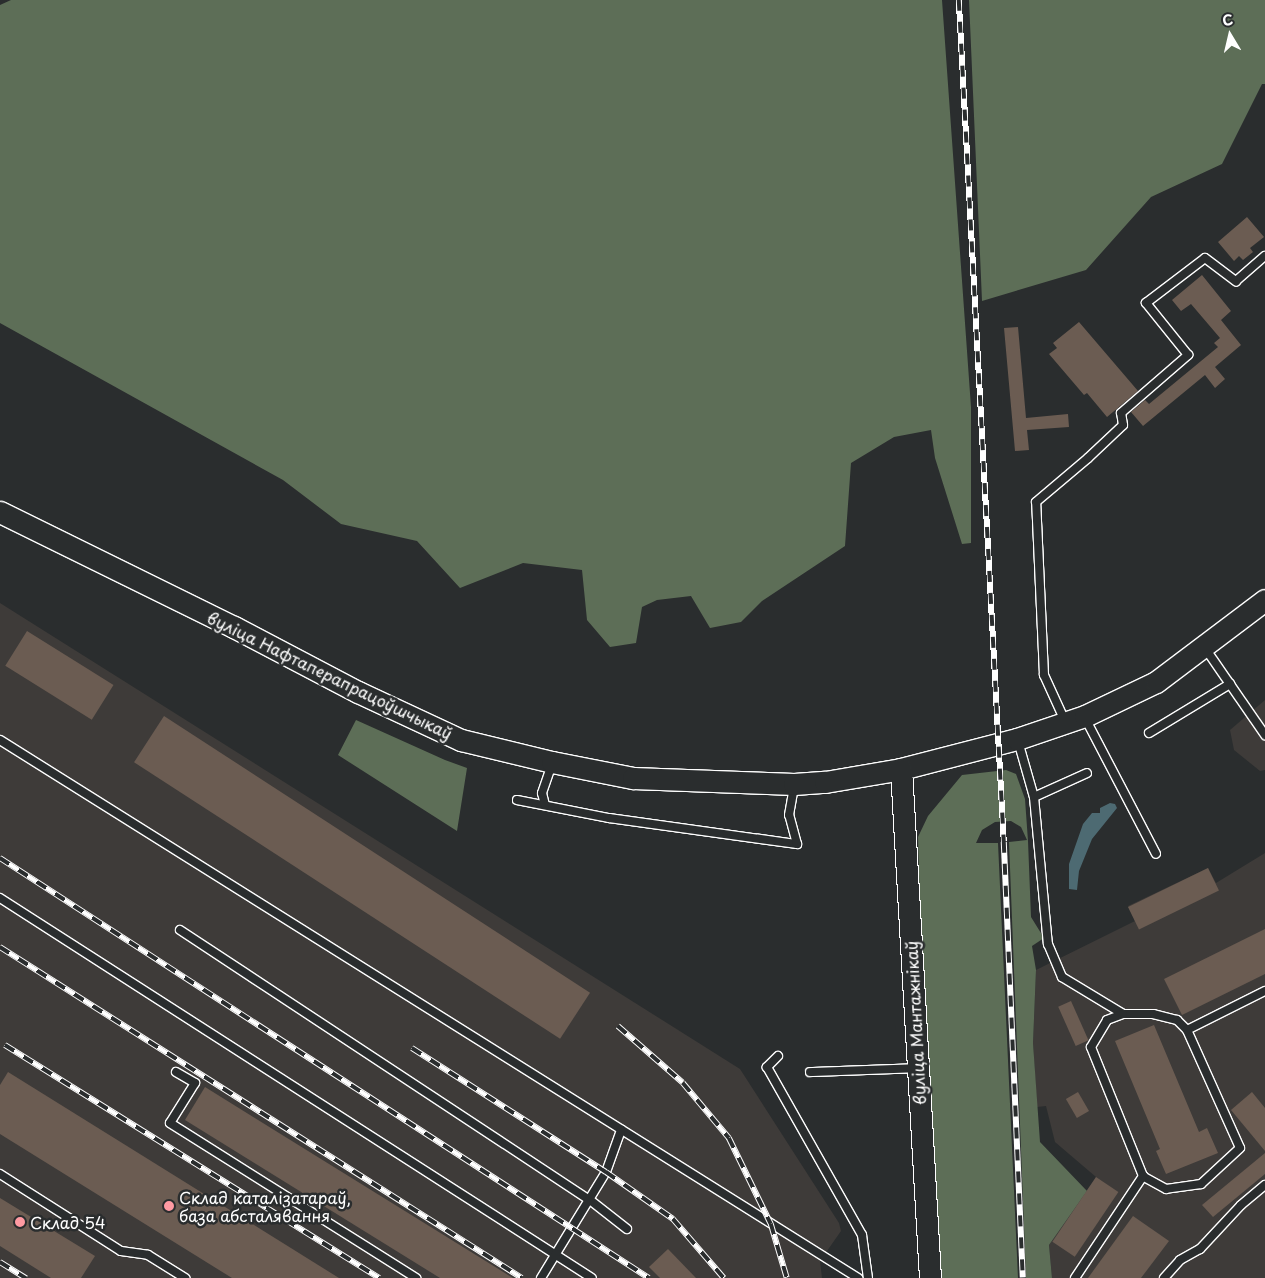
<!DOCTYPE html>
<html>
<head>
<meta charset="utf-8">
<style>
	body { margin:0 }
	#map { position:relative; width:1265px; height:1278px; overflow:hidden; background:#2a2d2e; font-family:"Playpen Sans",sans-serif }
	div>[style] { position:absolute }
	.built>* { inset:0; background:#3e3b39 }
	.green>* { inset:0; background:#5d6e57 }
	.water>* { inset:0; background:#4d6a72 }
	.building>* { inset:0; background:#6b5c52; transform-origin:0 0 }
	.roads { filter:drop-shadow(1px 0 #fff) drop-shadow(-1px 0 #fff) drop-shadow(0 1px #fff) drop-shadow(0 -1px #fff) }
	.lane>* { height:8px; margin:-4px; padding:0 4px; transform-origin:4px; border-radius:4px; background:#2a2d2e }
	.secondary>* { height:21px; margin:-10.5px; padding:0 10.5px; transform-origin:10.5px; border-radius:10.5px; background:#2a2d2e }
	.rail>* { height:5.5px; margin-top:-2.75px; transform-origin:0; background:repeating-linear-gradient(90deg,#2a2d2e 0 11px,#fff 0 22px); box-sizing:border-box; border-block:1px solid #fff }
	.dots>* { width:14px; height:14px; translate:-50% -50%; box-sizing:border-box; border:2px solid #2a2d2e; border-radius:50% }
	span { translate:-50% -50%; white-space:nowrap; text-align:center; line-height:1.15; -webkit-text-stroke:5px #2a2d2e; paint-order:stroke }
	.street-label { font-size:16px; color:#fff }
	.poi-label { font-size:16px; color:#fff }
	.left { translate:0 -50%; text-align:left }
	.north { position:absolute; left:1205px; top:10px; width:50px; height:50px; -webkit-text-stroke:4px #2a2d2e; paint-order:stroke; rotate:351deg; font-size:14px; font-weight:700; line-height:20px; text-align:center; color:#fff }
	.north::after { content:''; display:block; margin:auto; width:18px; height:22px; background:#fff; clip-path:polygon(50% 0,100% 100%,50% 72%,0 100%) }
</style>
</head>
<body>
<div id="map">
	<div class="built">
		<i style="clip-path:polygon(0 603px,740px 1069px,839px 1223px,841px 1231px,820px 1261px,822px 1278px,0 1278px)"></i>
		<i style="clip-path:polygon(1265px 700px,1265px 770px,1260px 771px,1234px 750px,1230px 730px)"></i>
		<i style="clip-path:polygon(1265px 853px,1265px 1278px,1052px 1278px,1049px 1245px,1096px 1177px,1055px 1142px,1046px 1106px,1037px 1107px,1033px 1043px,1036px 970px,1135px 921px,1128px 906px,1208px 868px,1216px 883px)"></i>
	</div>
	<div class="green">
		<i style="clip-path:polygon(11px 0,942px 0,971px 407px,971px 543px,962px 544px,935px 458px,931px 430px,894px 437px,851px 463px,845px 546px,762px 601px,741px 622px,710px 628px,691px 596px,657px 600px,642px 607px,636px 643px,610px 647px,587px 620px,582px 570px,523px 563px,460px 588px,417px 541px,341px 524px,283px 480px,0 323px,0 5px)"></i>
		<i style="clip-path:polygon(969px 0,1265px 0,1265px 84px,1262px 84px,1222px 164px,1151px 197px,1086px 270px,982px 301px)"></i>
		<i style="clip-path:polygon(356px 720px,445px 760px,467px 768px,457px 831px,338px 755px)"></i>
		<i style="clip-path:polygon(1006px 770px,1016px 774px,1025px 799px,1028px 841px,1031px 917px,1044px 938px,1032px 946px,1036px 970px,1033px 1043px,1040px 1142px,1087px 1191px,1049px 1245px,1052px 1278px,1026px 1278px,1009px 842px,1027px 840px,1021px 827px,1011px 821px,995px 822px,982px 830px,976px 843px,998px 843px,1018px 1278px,939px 1278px,923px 1020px,918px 837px,928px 816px,962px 775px)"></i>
	</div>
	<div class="water">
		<i style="clip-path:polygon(1110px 803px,1115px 804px,1117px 808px,1092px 839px,1079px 871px,1077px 890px,1069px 889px,1069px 864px,1083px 824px,1092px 813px,1100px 813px,1100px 808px)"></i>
	</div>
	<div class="building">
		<i style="clip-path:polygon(1247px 217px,1264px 237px,1250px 248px,1253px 252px,1243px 260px,1239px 256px,1234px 261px,1218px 242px)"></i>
		<i style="clip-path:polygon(1202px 275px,1231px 311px,1221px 320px,1241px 345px,1215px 367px,1225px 379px,1215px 388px,1205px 375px,1143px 426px,1131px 412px,1145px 400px,1149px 404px,1218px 347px,1214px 343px,1220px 338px,1191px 304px,1181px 311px,1172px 300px)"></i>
		<i style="clip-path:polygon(1079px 322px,1138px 391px,1107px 417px,1087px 393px,1084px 395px,1049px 354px,1057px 348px,1053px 343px)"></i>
		<i style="clip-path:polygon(1018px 327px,1026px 418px,1068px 414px,1069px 427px,1027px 430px,1029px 450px,1015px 451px,1004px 328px)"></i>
		<i style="left:27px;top:631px;width:102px;height:41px;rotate:32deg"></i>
		<i style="left:164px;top:716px;width:508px;height:55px;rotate:33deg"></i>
		<i style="left:1208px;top:868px;width:25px;height:89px;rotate:64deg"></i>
		<i style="clip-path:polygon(1265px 929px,1265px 974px,1182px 1015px,1164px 979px)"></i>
		<i style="left:1071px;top:1001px;width:43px;height:14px;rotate:66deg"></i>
		<i style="clip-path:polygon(1154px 1025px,1199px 1132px,1207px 1128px,1218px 1153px,1166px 1174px,1156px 1151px,1160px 1149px,1115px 1041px)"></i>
		<i style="clip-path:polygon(8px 1072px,339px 1278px,232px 1278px,0 1134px,0 1085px)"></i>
		<i style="clip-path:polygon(205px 1087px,513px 1278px,440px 1278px,185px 1120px)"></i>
		<i style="left:1078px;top:1092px;width:22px;height:14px;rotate:60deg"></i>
		<i style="clip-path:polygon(1252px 1092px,1265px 1108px,1265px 1151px,1231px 1110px)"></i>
		<i style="clip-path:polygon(1265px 1153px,1265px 1174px,1213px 1217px,1202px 1205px)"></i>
		<i style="left:1096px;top:1177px;width:27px;height:78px;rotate:34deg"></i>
		<i style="clip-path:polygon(0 1198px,95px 1256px,81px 1278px,51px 1278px,0 1246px)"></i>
		<i style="clip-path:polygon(1133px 1216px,1169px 1241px,1141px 1278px,1088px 1278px)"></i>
		<i style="clip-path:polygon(668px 1249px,696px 1278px,660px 1278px,649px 1267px)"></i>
	</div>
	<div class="roads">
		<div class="lane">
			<i style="left:1205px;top:648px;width:106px;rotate:55.4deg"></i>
			<i style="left:1085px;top:718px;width:153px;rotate:62.4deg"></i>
			<i style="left:1065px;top:721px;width:51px;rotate:-114.5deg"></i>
			<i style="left:1044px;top:675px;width:173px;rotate:-92.6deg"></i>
			<i style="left:1036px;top:502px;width:68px;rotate:-40.2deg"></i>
			<i style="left:1088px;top:458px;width:48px;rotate:-43.3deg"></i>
			<i style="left:1123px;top:425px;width:12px;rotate:-99deg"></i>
			<i style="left:1121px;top:413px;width:89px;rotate:-40.9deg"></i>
			<i style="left:1188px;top:355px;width:67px;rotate:-128.9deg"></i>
			<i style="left:1146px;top:303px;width:74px;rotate:-37.3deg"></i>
			<i style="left:1205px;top:258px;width:39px;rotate:37deg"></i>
			<i style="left:1236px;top:281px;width:38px;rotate:-41deg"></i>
			<i style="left:1149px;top:733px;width:95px;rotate:-31.2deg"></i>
			<i style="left:0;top:740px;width:1013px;rotate:32.09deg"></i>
			<i style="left:1018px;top:741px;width:58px;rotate:74.1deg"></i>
			<i style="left:1034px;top:797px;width:148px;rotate:84.6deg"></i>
			<i style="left:1048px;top:944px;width:36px;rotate:67deg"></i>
			<i style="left:1062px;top:977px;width:71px;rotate:31.2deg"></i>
			<i style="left:1034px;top:797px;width:58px;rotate:-24.4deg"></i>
			<i style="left:517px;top:800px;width:94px;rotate:11.1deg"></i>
			<i style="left:609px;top:818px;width:190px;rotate:7.9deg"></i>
			<i style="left:797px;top:844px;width:30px;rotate:-105deg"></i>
			<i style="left:789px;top:815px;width:29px;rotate:-80deg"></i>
			<i style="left:545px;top:805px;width:12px;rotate:-104deg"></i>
			<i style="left:542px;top:793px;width:31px;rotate:-71deg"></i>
			<i style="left:0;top:898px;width:703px;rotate:32.7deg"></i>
			<i style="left:180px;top:930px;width:491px;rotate:33.4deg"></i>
			<i style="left:590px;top:1200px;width:47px;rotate:38.1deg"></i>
			<i style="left:1123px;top:1014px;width:30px"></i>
			<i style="left:1153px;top:1014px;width:25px;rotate:14deg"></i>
			<i style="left:1177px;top:1020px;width:14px;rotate:45deg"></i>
			<i style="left:1187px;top:1030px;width:129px;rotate:65.8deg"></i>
			<i style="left:1240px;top:1148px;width:53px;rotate:137.3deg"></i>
			<i style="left:1201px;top:1184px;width:35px;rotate:172deg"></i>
			<i style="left:1166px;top:1189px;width:26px;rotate:-151deg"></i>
			<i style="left:1143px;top:1176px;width:139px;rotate:-112deg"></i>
			<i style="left:1091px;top:1047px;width:31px;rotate:-59deg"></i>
			<i style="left:1107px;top:1020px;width:17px;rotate:-21deg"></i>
			<i style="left:1187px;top:1030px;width:87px;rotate:-26.6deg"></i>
			<i style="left:778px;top:1056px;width:16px;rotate:135deg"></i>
			<i style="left:767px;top:1067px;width:193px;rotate:60.5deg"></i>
			<i style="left:862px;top:1235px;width:43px;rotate:82.1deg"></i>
			<i style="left:176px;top:1072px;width:22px;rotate:30deg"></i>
			<i style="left:195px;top:1083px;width:47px;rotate:122deg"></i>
			<i style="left:170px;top:1123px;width:291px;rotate:32.2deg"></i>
			<i style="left:810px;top:1072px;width:107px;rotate:-2.1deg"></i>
			<i style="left:0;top:1174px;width:143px;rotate:32.5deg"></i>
			<i style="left:121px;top:1251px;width:27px;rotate:8deg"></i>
			<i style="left:148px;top:1255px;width:44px;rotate:31.9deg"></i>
			<i style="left:541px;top:1278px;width:124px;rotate:-58.5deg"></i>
			<i style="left:606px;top:1172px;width:45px;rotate:-70.3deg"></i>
			<i style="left:1075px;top:1278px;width:123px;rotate:-56.3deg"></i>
			<i style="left:1164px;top:1278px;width:24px;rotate:-48deg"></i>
			<i style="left:1180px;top:1260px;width:23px;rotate:-29deg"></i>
			<i style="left:1200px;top:1249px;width:60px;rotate:-47deg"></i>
			<i style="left:1241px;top:1205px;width:31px;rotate:-40deg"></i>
		</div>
		<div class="secondary">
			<i style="left:0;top:512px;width:261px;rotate:26.2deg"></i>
			<i style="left:234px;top:627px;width:140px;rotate:27.7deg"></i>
			<i style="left:358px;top:692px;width:114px;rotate:25deg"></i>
			<i style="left:461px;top:740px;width:94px;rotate:13.6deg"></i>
			<i style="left:552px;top:762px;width:83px;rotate:11.2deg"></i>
			<i style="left:633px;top:778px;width:161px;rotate:2.1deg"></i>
			<i style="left:794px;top:784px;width:31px;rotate:-4deg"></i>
			<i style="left:825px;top:782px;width:77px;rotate:-9.7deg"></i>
			<i style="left:901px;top:769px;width:120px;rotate:-14.5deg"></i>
			<i style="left:1017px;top:739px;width:72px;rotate:-18.7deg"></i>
			<i style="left:1085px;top:716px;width:79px;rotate:-25.6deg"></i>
			<i style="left:1156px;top:682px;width:136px;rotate:-37deg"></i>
			<i style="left:901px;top:769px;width:510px;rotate:86.74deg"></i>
		</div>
	</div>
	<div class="rail">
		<i style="left:959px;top:0;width:843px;rotate:86.94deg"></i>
		<i style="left:1004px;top:842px;width:436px;rotate:87.5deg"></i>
		<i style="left:0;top:858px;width:773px;rotate:32.91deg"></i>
		<i style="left:0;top:947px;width:618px;rotate:32.38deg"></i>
		<i style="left:618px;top:1026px;width:86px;rotate:41.2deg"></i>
		<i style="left:683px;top:1083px;width:72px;rotate:50.1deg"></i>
		<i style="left:729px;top:1138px;width:96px;rotate:64deg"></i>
		<i style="left:771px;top:1224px;width:56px;rotate:73.5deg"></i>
		<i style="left:5px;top:1045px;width:441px;rotate:31.9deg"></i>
		<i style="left:412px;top:1048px;width:230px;rotate:32.6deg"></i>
		<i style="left:606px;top:1172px;width:82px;rotate:35deg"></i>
		<i style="left:673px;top:1219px;width:78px;rotate:49.2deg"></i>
		<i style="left:0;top:1262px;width:31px;rotate:32deg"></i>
	</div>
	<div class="dots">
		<i style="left:169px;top:1206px;background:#ff9aa2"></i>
		<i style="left:20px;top:1222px;background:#ff9aa2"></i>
	</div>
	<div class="street-label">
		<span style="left:330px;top:675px;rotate:26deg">вуліца Нафтаперапрацоўшчыкаў</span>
		<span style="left:915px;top:1023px;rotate:-93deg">вуліца Мантажнікаў</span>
	</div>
	<div class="poi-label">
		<span class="left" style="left:179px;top:1206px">Склад каталізатараў,<br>база абсталявання</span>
		<span class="left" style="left:30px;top:1222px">Склад 54</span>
	</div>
	<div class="north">С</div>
</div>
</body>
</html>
